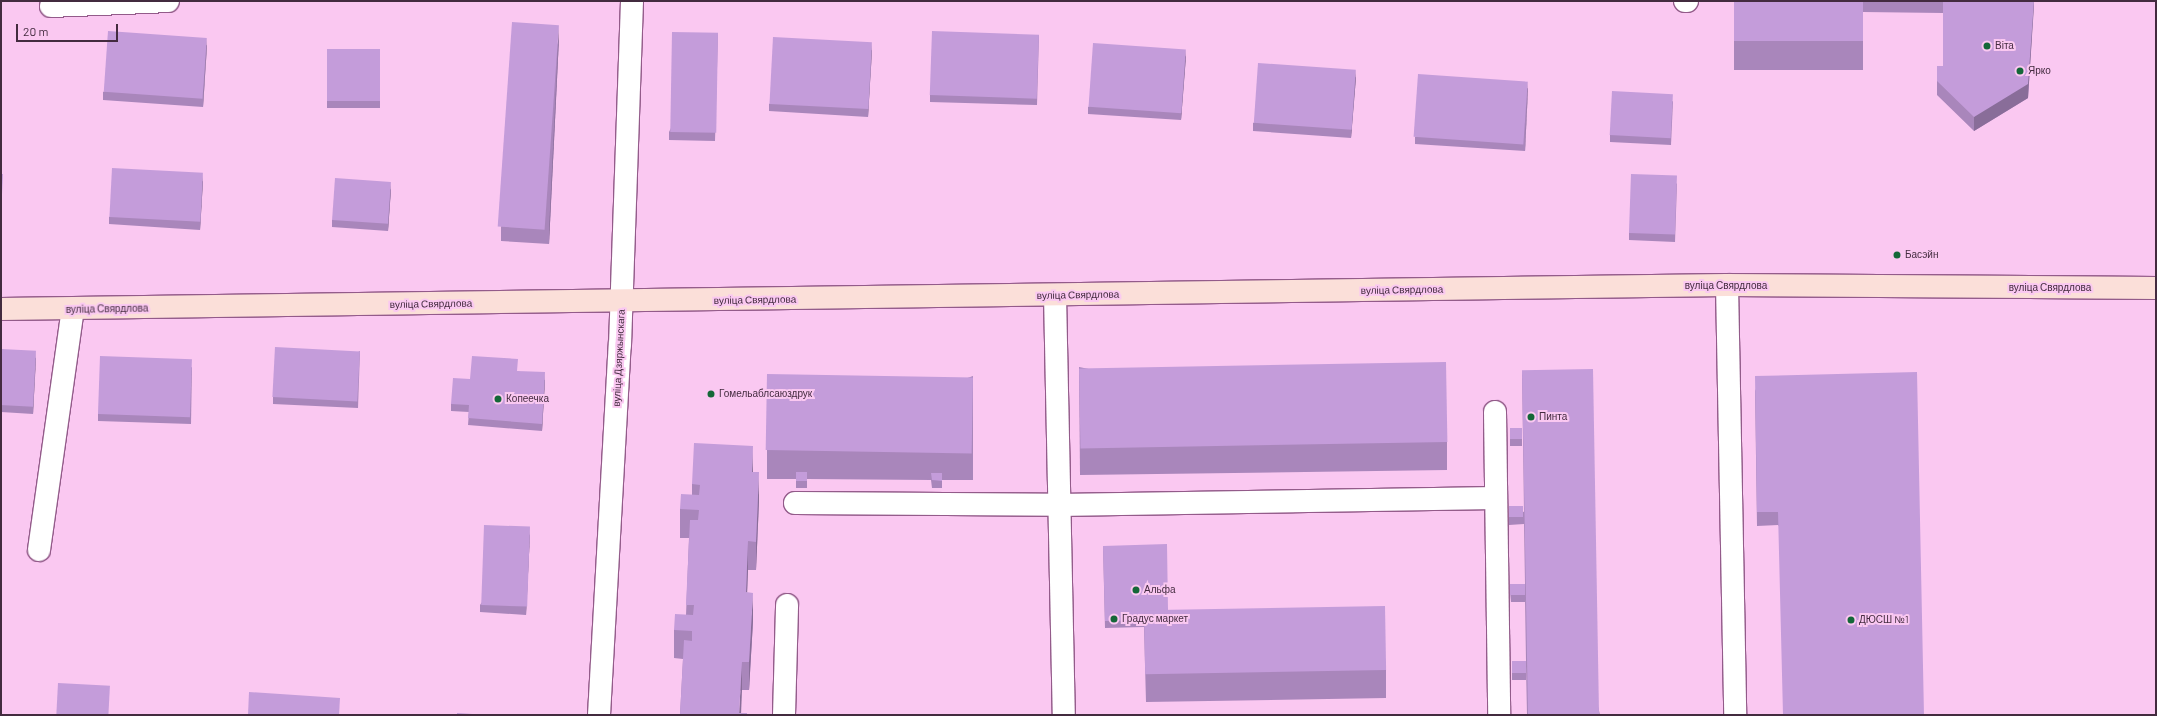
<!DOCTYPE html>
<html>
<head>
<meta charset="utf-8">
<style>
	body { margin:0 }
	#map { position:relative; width:2157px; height:716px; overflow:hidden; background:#fac8f1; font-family:Barlow,sans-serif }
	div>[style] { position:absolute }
	.roads { filter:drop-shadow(1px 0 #935b8a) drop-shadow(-1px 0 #935b8a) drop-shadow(0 1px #935b8a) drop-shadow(0 -1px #935b8a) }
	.minor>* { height:22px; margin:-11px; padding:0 11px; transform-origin:11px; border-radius:11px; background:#fff }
	.major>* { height:22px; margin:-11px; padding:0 11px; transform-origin:11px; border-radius:11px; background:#fbdfd9 }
	.wall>* { inset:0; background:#a986bb; transform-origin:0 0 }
	.shaded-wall>* { inset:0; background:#896d99 }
	.building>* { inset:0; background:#c49cda; transform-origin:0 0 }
	.dots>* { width:11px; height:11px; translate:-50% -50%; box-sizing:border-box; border:2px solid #fac8f1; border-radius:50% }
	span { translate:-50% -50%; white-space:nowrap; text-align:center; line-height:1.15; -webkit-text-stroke:4px #fac8f1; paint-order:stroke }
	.poi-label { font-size:10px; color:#432b3f }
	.left { translate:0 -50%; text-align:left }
	.street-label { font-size:10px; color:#432b3f }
	.frame { position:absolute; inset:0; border:2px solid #432b3f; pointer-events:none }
	.scale { position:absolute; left:16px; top:24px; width:102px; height:18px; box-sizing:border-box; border:2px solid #432b3f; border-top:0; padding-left:5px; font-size:12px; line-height:14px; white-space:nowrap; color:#432b3f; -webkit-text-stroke:3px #fac8f1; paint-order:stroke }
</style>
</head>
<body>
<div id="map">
	<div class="roads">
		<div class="minor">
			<i style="left:1685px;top:1px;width:2px"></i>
			<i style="left:51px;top:6px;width:117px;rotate:-2.4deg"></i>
			<i style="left:1727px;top:285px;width:430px;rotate:88.9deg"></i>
			<i style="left:1055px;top:295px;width:420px;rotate:88.8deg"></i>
			<i style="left:1495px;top:412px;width:303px;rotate:89.2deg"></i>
			<i style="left:795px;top:503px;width:263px;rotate:0.4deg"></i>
			<i style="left:1058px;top:505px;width:438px;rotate:-0.9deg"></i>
			<i style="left:39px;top:550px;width:243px;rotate:-82deg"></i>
			<i style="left:599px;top:715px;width:371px;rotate:-86.8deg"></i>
			<i style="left:620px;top:345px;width:344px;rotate:-88deg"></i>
			<i style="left:784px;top:715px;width:110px;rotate:-88.4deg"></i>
		</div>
		<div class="major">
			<i style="left:1px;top:309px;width:1726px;rotate:-0.8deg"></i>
			<i style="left:1727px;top:285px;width:429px;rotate:0.4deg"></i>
		</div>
	</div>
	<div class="wall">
		<i style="left:1734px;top:1px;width:129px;height:69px"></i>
		<i style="clip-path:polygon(1863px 1px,2034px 1px,2028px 98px,1974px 131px,1937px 95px,1937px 66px,1943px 66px,1943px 13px,1863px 12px)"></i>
		<i style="clip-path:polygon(718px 33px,715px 141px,669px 140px,669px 132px)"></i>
		<i style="clip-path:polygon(1039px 35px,1037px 105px,930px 102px,930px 95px)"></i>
		<i style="clip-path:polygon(559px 38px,549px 244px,501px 241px,501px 227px)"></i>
		<i style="clip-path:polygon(207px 45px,203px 107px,103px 100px,103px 92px)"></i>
		<i style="left:327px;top:49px;width:53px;height:59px"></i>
		<i style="clip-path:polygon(872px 50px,868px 117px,769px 111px,769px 104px)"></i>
		<i style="clip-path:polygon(1186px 56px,1181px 120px,1088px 114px,1088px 107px)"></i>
		<i style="clip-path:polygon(1356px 77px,1351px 138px,1253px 131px,1253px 123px)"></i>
		<i style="clip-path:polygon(1528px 88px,1525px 151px,1415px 144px,1415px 137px)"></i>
		<i style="clip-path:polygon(1673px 101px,1671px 145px,1610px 142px,1610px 135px)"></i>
		<i style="clip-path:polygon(203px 181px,200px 230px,109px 224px,109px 217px)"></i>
		<i style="clip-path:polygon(1677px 183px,1675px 242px,1629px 240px,1629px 233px)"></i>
		<i style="clip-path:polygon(391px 189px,388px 231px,332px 227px,332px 220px)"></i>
		<i style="clip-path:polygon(1px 349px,36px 358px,33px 414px,1px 412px)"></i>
		<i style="clip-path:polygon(360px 351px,358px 408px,273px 404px,273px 397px)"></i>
		<i style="clip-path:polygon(192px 367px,191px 424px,98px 421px,98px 414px)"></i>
		<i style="clip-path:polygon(1079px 367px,1447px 442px,1447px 470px,1080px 475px)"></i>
		<i style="clip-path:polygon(517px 371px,545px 380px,542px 431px,468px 425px,469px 412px,451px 411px,451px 404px,470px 379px)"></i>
		<i style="clip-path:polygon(1522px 371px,1600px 715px,1527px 715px,1526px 666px,1526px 680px,1512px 680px,1512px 662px,1526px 661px,1525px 598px,1525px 602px,1511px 602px,1510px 591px,1510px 584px,1525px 584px,1524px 524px,1509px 525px,1509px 506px,1524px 512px)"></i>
		<i style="clip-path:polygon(973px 376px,973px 480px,942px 480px,942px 488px,932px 488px,931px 480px,807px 479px,807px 488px,796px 488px,796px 479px,767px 479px,767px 450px)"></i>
		<i style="clip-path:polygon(1755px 389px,1924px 715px,1778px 525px,1757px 526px)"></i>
		<i style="left:1510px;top:428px;width:12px;height:18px"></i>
		<i style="clip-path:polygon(753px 472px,759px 501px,756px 570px,748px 570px,747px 593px,753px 621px,749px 690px,742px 690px,680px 715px,683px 659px,674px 658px,674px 630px,686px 615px,689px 538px,680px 538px,680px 509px,692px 495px,692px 484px)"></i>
		<i style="clip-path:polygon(530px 534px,526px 615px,480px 612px,480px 605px)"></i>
		<i style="clip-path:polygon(1103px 546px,1168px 610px,1386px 670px,1386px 698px,1146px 702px,1144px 627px,1105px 628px)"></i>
	</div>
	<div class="shaded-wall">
		<i style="clip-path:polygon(2034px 1px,2034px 5px,2028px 98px,1974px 131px,1974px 117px)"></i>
		<i style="clip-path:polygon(559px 25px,559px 38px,549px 244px,549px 230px)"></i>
		<i style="clip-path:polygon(207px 38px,207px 45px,203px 107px,203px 100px)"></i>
		<i style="clip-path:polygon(872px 42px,872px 50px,868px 117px,868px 110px)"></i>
		<i style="clip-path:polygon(1186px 49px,1186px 56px,1181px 120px,1181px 113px)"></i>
		<i style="clip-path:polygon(1356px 70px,1356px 77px,1351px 138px,1351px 131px)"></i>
		<i style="clip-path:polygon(1528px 81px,1528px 88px,1525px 151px,1525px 144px)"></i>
		<i style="clip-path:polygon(203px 173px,203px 181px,200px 230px,200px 223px)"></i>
		<i style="clip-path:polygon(391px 182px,391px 189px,388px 231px,388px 224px)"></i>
		<i style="clip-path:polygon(36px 351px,36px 358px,33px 414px,33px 406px)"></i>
		<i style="clip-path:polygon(545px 372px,545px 380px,542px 431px,542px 424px)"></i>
		<i style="clip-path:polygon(753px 446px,753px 475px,752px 472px)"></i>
		<i style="clip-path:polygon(759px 472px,759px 501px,756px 570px,756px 542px)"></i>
		<i style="clip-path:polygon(530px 527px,530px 534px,526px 615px,526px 607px)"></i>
		<i style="clip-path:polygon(748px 541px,748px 570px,746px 621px,746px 592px)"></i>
		<i style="clip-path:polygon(753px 593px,753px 621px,749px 690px,749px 662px)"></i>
		<i style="clip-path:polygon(742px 662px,742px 690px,741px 715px,739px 715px)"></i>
	</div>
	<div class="building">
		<i style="left:1734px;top:1px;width:129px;height:40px"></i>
		<i style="clip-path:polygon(1943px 1px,2034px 1px,2028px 84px,1974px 117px,1937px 81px,1937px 66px,1943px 66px)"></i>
		<i style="left:512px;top:22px;width:47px;height:205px;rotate:4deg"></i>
		<i style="left:108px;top:31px;width:99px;height:61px;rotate:4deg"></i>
		<i style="left:932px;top:31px;width:107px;height:64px;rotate:2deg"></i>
		<i style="left:672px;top:32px;width:46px;height:100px;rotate:1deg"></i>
		<i style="left:773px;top:37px;width:99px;height:67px;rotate:3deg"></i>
		<i style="left:1093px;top:43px;width:93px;height:64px;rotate:4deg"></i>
		<i style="left:327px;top:49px;width:53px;height:52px"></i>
		<i style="left:1258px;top:63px;width:98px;height:60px;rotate:4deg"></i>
		<i style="left:1418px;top:74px;width:110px;height:63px;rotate:4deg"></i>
		<i style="left:1612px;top:91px;width:61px;height:44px;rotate:3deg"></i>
		<i style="left:112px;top:168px;width:91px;height:49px;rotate:3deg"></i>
		<i style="clip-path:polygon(1px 174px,3px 174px,1px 214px)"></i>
		<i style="left:1631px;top:174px;width:46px;height:59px;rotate:2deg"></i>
		<i style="left:335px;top:178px;width:56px;height:42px;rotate:4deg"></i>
		<i style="left:275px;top:347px;width:85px;height:50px;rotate:3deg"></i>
		<i style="left:1px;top:349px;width:35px;height:56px;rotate:3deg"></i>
		<i style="left:100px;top:356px;width:92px;height:58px;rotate:2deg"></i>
		<i style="clip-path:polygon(472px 356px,518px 359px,517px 371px,545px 372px,542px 424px,468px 418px,469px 405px,451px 404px,453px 378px,470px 379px)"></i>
		<i style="left:1446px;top:362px;width:80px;height:367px;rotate:89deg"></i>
		<i style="left:1593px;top:369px;width:346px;height:71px;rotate:89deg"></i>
		<i style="clip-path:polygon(1917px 372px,1924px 715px,1783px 715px,1778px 512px,1757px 512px,1755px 376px)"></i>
		<i style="left:767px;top:374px;width:206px;height:76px;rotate:1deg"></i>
		<i style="left:1510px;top:428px;width:12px;height:11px"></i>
		<i style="clip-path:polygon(694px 443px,753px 446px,752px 472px,759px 472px,756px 542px,748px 541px,746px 592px,753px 593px,749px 662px,742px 662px,739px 713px,747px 713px,747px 715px,680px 715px,684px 640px,692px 641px,692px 631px,674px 630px,675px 614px,693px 615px,694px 605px,686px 605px,690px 520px,698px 520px,699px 510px,680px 509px,681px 494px,699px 495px,700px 485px,692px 484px)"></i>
		<i style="left:796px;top:472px;width:11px;height:9px"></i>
		<i style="clip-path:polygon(931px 473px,942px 473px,942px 481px,932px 480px)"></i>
		<i style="left:1509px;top:506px;width:14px;height:11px"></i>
		<i style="left:484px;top:525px;width:46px;height:80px;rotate:2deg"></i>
		<i style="clip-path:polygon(1167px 544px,1168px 610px,1144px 611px,1144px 620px,1105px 621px,1103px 546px)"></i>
		<i style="left:1510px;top:584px;width:15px;height:11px"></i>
		<i style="left:1385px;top:606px;width:64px;height:241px;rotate:89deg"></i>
		<i style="left:1526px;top:661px;width:12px;height:14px;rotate:90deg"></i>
		<i style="left:58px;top:683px;width:52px;height:32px;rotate:3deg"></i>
		<i style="clip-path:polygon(249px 692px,340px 698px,339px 715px,248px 715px)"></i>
		<i style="clip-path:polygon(457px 713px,488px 715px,457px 715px)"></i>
	</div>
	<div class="dots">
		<i style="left:1987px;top:46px;background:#146738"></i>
		<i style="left:2020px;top:71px;background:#146738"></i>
		<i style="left:1897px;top:255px;background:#146738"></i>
		<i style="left:711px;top:394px;background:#146738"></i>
		<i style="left:498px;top:399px;background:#146738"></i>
		<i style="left:1531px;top:417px;background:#146738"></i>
		<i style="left:1136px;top:590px;background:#146738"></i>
		<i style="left:1114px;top:619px;background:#146738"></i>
		<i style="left:1851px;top:620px;background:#146738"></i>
	</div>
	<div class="poi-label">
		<span class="left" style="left:1995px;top:46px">Віта</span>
		<span class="left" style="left:2028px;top:71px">Ярко</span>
		<span class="left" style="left:1905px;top:255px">Басэйн</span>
		<span class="left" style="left:719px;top:394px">Гомельаблсаюздрук</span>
		<span class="left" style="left:506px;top:399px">Копеечка</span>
		<span class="left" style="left:1539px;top:417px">Пинта</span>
		<span class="left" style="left:1144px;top:590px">Альфа</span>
		<span class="left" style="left:1122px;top:619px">Градус маркет</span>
		<span class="left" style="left:1859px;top:620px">ДЮСШ №1</span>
	</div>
	<div class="street-label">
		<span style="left:1726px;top:286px">вуліца Свярдлова</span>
		<span style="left:2050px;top:288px">вуліца Свярдлова</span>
		<span style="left:1402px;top:290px;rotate:-1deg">вуліца Свярдлова</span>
		<span style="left:1078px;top:295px;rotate:-1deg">вуліца Свярдлова</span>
		<span style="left:755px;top:300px;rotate:-1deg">вуліца Свярдлова</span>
		<span style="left:431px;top:304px;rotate:-1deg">вуліца Свярдлова</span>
		<span style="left:107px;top:309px;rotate:-1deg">вуліца Свярдлова</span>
		<span style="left:619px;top:358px;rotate:-87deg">вуліца Дзяржынскага</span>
	</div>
	<div class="frame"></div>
	<div class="scale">20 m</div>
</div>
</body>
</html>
